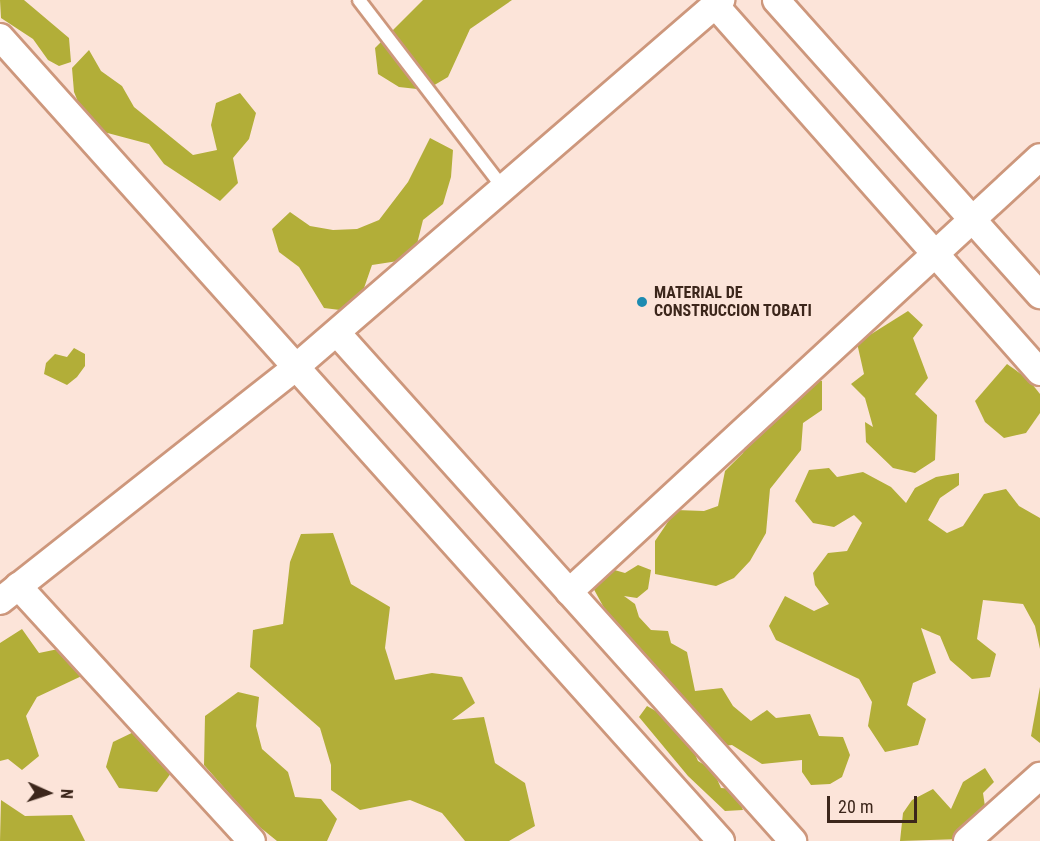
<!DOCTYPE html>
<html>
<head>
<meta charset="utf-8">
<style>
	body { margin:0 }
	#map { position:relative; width:1040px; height:841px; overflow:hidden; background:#fce4d9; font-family:"Roboto Condensed",sans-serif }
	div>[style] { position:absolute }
	.forest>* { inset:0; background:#b2ae38 }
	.roads { filter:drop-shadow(2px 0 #cd977c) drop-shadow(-2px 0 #cd977c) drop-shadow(0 2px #cd977c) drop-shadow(0 -2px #cd977c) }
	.lane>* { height:12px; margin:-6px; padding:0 6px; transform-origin:6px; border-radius:6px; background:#fff }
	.street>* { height:26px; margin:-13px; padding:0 13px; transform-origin:13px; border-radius:13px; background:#fff }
	.dots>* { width:16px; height:16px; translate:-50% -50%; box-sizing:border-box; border:3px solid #fce4d9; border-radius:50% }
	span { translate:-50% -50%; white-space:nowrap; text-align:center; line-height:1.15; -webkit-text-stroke:6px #fce4d9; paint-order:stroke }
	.poi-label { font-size:16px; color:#3c261b; font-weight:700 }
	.left { translate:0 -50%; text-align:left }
	.north { position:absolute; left:18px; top:763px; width:60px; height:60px; -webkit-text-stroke:4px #fce4d9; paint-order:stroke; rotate:93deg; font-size:16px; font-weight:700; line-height:24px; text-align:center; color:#3c261b }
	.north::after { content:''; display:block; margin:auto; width:21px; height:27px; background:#3c261b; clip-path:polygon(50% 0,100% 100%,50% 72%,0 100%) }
	.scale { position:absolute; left:827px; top:796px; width:90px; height:27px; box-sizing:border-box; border:3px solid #3c261b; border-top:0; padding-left:8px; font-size:18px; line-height:21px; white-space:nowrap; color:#3c261b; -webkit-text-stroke:4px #fce4d9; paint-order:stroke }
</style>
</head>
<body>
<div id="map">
	<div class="forest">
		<i style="clip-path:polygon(0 0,24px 0,69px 38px,71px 62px,59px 66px,48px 60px,33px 39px,1px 18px)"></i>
		<i style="clip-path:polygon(423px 0,512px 0,470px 29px,448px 77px,426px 90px,399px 87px,378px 74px,375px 48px)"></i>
		<i style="clip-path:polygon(89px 50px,101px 71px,122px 86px,134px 107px,193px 155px,217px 150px,211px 125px,216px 103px,240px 93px,256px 113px,249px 139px,233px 158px,238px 183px,220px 201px,164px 164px,149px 144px,100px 131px,83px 114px,74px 92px,72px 68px)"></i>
		<i style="clip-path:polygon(430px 138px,453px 150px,451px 177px,443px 204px,423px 220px,417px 244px,398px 261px,372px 265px,363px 291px,348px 311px,324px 308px,299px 267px,279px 252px,272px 229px,290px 212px,310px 226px,333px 230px,357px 229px,379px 220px,408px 182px)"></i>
		<i style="clip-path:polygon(908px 311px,923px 325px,913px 338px,928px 378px,915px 394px,937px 415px,935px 460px,915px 473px,893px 468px,866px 442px,865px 422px,873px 427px,865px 398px,851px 384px,864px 374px,857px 343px)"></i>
		<i style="clip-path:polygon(74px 348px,85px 354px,85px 366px,77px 377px,67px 385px,44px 374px,46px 363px,55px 354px,67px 357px)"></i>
		<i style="clip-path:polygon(1007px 364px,1028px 379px,1040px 394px,1040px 413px,1026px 433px,1004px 438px,985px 422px,975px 401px)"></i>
		<i style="clip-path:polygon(789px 372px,822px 381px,822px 410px,803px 423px,801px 450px,770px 489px,766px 533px,750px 561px,734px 578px,716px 586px,655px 574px,655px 541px,676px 510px,704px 511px,718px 506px,725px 471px,743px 453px,753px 423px)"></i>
		<i style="clip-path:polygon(829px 468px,837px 477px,863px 472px,891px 487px,906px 503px,915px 488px,936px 477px,959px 473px,959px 485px,940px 498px,928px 520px,947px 533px,963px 526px,984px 494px,1006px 489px,1019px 506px,1040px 518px,1040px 649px,1035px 626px,1023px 604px,983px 600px,977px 639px,996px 654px,990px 677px,972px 679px,950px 660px,940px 636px,921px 628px,936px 673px,913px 683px,907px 705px,926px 719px,918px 745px,885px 752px,868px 726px,872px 702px,859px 679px,776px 640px,769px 626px,785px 596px,814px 611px,829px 604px,815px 585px,813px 573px,828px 553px,847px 551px,862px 523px,854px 515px,834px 527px,813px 523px,795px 501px,809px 470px)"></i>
		<i style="clip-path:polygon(333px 533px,351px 584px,390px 607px,385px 648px,395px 680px,432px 673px,462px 677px,475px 703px,452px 720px,484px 717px,495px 763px,525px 783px,535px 826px,509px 841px,465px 841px,442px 813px,410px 800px,360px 810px,331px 790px,331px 765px,320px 728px,250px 667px,253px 630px,283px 624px,290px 562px,301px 534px)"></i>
		<i style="clip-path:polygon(638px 565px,651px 570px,648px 589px,637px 598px,624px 596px,635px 604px,639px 617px,651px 630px,668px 631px,671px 643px,687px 652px,695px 691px,722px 688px,733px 706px,751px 721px,767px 710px,776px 718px,810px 714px,819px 736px,843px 737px,850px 755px,842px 777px,830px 784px,811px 785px,802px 772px,802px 760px,762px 764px,732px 745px,715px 747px,645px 657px,615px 628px,591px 584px,611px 569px,625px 573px)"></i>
		<i style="clip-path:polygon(22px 629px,39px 653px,68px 647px,86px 674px,37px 697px,26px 716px,39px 756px,22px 770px,8px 759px,0 761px,0 643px)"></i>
		<i style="clip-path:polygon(1040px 687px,1040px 743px,1031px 736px)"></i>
		<i style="clip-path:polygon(238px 692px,259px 697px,256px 726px,262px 749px,288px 772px,295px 797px,321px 799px,337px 819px,327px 841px,277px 841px,256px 824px,204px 765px,205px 716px)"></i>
		<i style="clip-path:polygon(647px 706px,661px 714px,672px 729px,690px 743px,698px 761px,713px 770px,721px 788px,734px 789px,743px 810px,725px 811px,688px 776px,639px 717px)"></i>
		<i style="clip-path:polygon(142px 728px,174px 769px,157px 792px,119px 788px,106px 767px,113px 742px)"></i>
		<i style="clip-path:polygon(985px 768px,994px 782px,983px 793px,987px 820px,961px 839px,900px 841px,903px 813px,912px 800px,933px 789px,951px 809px,963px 782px)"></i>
		<i style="clip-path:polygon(1px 800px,25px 816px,72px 815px,85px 841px,0 841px)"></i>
	</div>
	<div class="roads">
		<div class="lane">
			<i style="left:359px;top:0;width:237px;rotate:52.5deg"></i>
		</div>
		<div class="street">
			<i style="left:776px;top:0;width:396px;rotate:48.2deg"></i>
			<i style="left:715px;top:5px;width:490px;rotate:48.5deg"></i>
			<i style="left:0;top:37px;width:1080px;rotate:48.12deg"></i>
			<i style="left:337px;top:333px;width:683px;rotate:48.09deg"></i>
			<i style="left:18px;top:586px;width:346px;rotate:47.5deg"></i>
			<i style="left:569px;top:592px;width:641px;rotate:-42.72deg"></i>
			<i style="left:0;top:601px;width:377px;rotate:-38.3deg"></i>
			<i style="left:296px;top:367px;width:562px;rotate:-40.81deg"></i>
			<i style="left:967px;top:841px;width:98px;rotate:-41.7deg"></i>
		</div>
	</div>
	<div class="dots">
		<i style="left:642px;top:302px;background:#1d8bb1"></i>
	</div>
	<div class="poi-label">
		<span class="left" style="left:654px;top:302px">MATERIAL DE<br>CONSTRUCCION TOBATI</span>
	</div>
	<div class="north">N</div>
	<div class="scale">20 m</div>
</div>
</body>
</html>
